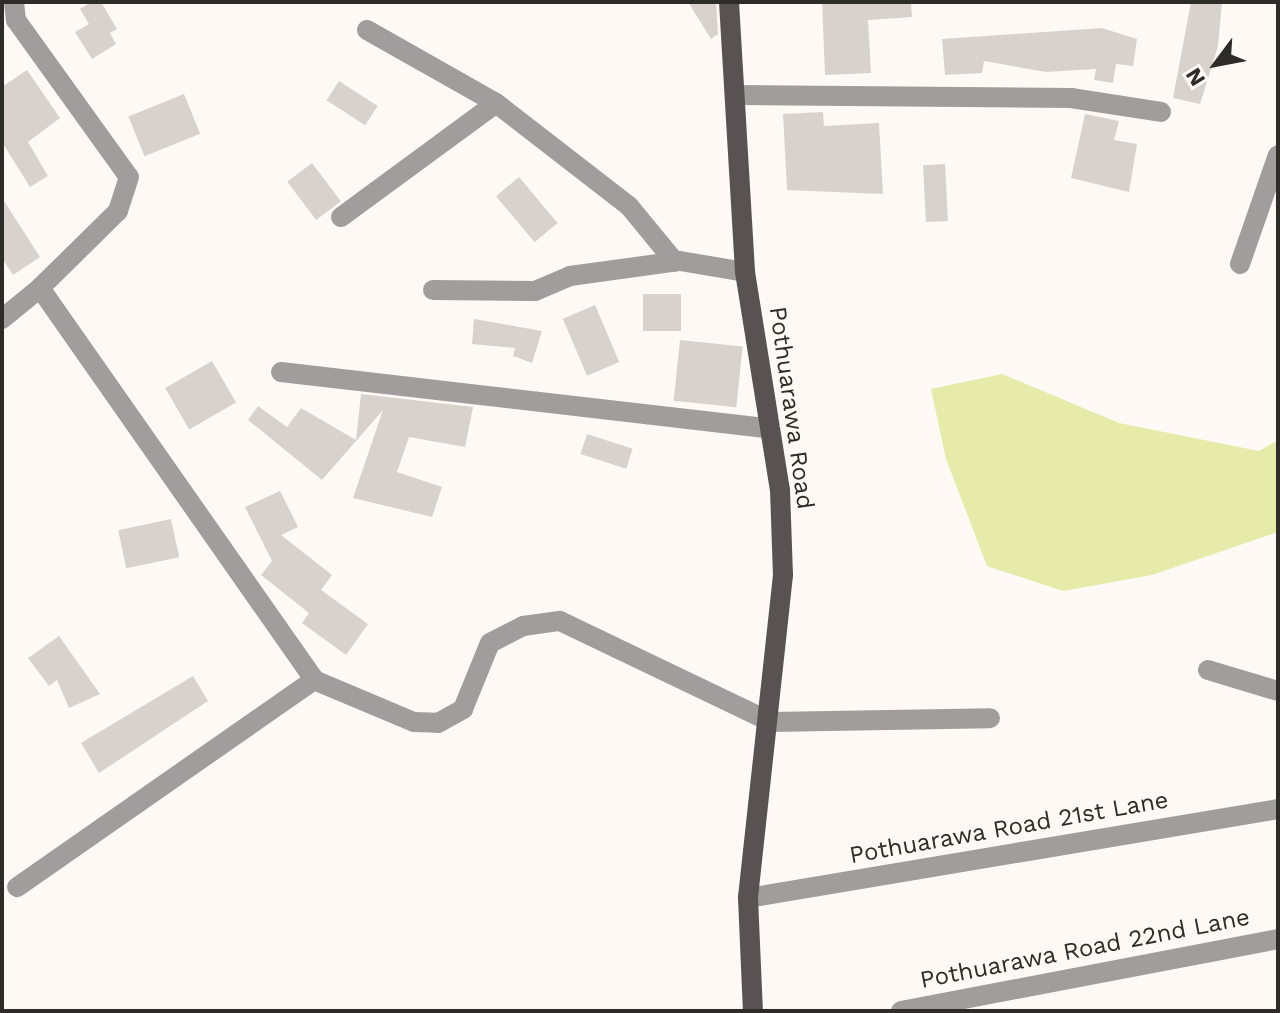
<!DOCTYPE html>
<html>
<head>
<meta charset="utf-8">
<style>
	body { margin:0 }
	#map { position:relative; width:1280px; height:1013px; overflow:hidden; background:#fef9f4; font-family:"Work Sans",sans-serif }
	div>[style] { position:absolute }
	.green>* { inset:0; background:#e6ebaa }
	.building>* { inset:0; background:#d9d2cc; transform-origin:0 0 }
	.street>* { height:20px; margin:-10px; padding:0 10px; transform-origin:10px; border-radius:10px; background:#a19d9d }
	.primary>* { height:20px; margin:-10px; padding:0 10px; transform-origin:10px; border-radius:10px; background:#595253 }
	span { translate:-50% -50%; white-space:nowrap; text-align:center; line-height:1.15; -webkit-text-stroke:6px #fef9f4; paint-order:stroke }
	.street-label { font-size:24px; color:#2e2c29 }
	.frame { position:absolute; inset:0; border:4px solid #2e2c29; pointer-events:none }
	.north { position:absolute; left:1176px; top:24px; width:80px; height:80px; -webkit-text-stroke:6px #fef9f4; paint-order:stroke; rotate:238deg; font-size:22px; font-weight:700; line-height:32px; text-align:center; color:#2e2c29 }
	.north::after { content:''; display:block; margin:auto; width:28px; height:36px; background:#2e2c29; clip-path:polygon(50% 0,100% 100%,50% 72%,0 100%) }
</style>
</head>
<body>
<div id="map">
	<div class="green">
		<i style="clip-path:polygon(1002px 374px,1119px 423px,1259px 451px,1278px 440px,1278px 532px,1152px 575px,1063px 591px,987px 566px,946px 459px,931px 389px)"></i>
	</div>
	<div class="building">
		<i style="clip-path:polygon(91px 2px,101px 2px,117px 29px,110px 33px,116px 44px,92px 59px,75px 32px,89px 24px,80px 9px)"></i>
		<i style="clip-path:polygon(688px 2px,716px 2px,718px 34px,711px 39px)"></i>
		<i style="clip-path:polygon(822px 2px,911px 2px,912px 17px,868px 20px,871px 73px,825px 75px)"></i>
		<i style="clip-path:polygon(1191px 2px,1222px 2px,1218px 46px,1200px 104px,1173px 98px)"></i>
		<i style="clip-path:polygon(1102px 28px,1137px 39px,1133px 66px,1116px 64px,1113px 83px,1094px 80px,1096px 69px,1046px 72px,984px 61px,982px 73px,945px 75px,942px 39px)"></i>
		<i style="clip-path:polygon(27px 70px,60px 118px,28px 142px,48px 176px,30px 187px,2px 142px,2px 87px)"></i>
		<i style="left:339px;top:81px;width:46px;height:23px;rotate:33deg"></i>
		<i style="left:184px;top:94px;width:43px;height:60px;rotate:68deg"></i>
		<i style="clip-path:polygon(823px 112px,824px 126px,879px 123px,883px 194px,787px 190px,783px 114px)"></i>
		<i style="clip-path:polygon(1085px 114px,1119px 121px,1114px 140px,1137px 144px,1129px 192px,1071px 178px)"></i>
		<i style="left:312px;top:163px;width:48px;height:31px;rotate:53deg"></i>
		<i style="left:945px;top:164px;width:57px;height:22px;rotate:87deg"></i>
		<i style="left:519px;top:177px;width:60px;height:30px;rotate:50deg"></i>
		<i style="clip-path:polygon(2px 198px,40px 257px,13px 275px,2px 258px)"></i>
		<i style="left:643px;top:294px;width:38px;height:37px"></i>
		<i style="left:595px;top:305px;width:62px;height:35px;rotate:67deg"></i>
		<i style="clip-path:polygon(474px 319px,542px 331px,532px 363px,513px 356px,515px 348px,472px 344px)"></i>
		<i style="left:680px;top:340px;width:63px;height:61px;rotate:6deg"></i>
		<i style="left:212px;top:361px;width:48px;height:54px;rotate:60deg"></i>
		<i style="clip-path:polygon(361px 394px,473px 407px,465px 447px,409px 437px,397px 472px,442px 487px,432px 517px,353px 498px,383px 410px,322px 480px,248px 420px,258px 406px,287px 427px,301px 408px,356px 440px)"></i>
		<i style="left:587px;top:434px;width:48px;height:21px;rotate:18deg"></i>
		<i style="clip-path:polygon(280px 491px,298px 527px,281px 535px,332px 575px,321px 590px,368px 624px,346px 655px,302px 623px,309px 613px,261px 575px,272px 561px,245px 507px)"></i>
		<i style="left:171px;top:519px;width:39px;height:54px;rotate:78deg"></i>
		<i style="clip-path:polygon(59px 636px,100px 694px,69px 708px,57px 680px,49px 686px,28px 658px)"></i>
		<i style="clip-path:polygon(193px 676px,208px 701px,99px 773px,81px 743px)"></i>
	</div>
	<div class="street">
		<i style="left:14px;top:2px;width:18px;rotate:84deg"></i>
		<i style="left:16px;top:20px;width:193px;rotate:54.3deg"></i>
		<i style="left:129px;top:177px;width:36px;rotate:108deg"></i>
		<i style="left:118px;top:211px;width:110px;rotate:135.4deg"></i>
		<i style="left:40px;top:288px;width:478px;rotate:55deg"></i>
		<i style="left:314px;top:680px;width:362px;rotate:145.1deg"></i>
		<i style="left:367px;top:30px;width:148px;rotate:29.5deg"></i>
		<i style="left:496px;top:103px;width:168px;rotate:37.8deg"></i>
		<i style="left:629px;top:206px;width:72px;rotate:50.6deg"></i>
		<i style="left:736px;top:95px;width:335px;rotate:0.5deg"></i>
		<i style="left:1071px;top:98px;width:91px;rotate:8.8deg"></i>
		<i style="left:341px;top:217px;width:192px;rotate:-36.3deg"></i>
		<i style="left:1240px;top:264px;width:115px;rotate:-70.8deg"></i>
		<i style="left:433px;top:290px;width:102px;rotate:0.6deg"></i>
		<i style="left:535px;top:291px;width:38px;rotate:-23deg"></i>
		<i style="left:570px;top:276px;width:111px;rotate:-7.8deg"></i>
		<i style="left:680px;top:261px;width:66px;rotate:9.6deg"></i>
		<i style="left:2px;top:319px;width:49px;rotate:-39.2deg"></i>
		<i style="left:281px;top:372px;width:489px;rotate:6.6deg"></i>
		<i style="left:1208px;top:670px;width:73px;rotate:16.7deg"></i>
		<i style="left:314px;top:680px;width:108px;rotate:22.8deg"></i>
		<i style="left:414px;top:722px;width:24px;rotate:2deg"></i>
		<i style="left:438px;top:723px;width:29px;rotate:-29deg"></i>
		<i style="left:463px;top:709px;width:71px;rotate:-67.8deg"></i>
		<i style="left:490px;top:643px;width:37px;rotate:-27deg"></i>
		<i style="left:523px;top:626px;width:37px;rotate:-8deg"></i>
		<i style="left:560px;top:621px;width:234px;rotate:25.6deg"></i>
		<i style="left:771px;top:722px;width:219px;rotate:-1deg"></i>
		<i style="left:748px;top:898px;width:537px;rotate:-9.53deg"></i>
		<i style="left:901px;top:1011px;width:384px;rotate:-10.8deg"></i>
	</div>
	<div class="primary">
		<i style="left:729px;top:2px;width:270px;rotate:86.6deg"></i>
		<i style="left:745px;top:272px;width:221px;rotate:80.9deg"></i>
		<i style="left:780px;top:490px;width:85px;rotate:88deg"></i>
		<i style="left:783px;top:575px;width:325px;rotate:96.2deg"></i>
		<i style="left:748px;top:898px;width:113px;rotate:87.5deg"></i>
	</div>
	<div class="street-label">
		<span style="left:791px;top:408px;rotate:82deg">Pothuarawa Road</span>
		<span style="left:1009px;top:828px;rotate:-10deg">Pothuarawa Road 21st Lane</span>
		<span style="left:1085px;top:949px;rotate:-11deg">Pothuarawa Road 22nd Lane</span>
	</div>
	<div class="frame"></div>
	<div class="north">N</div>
</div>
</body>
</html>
